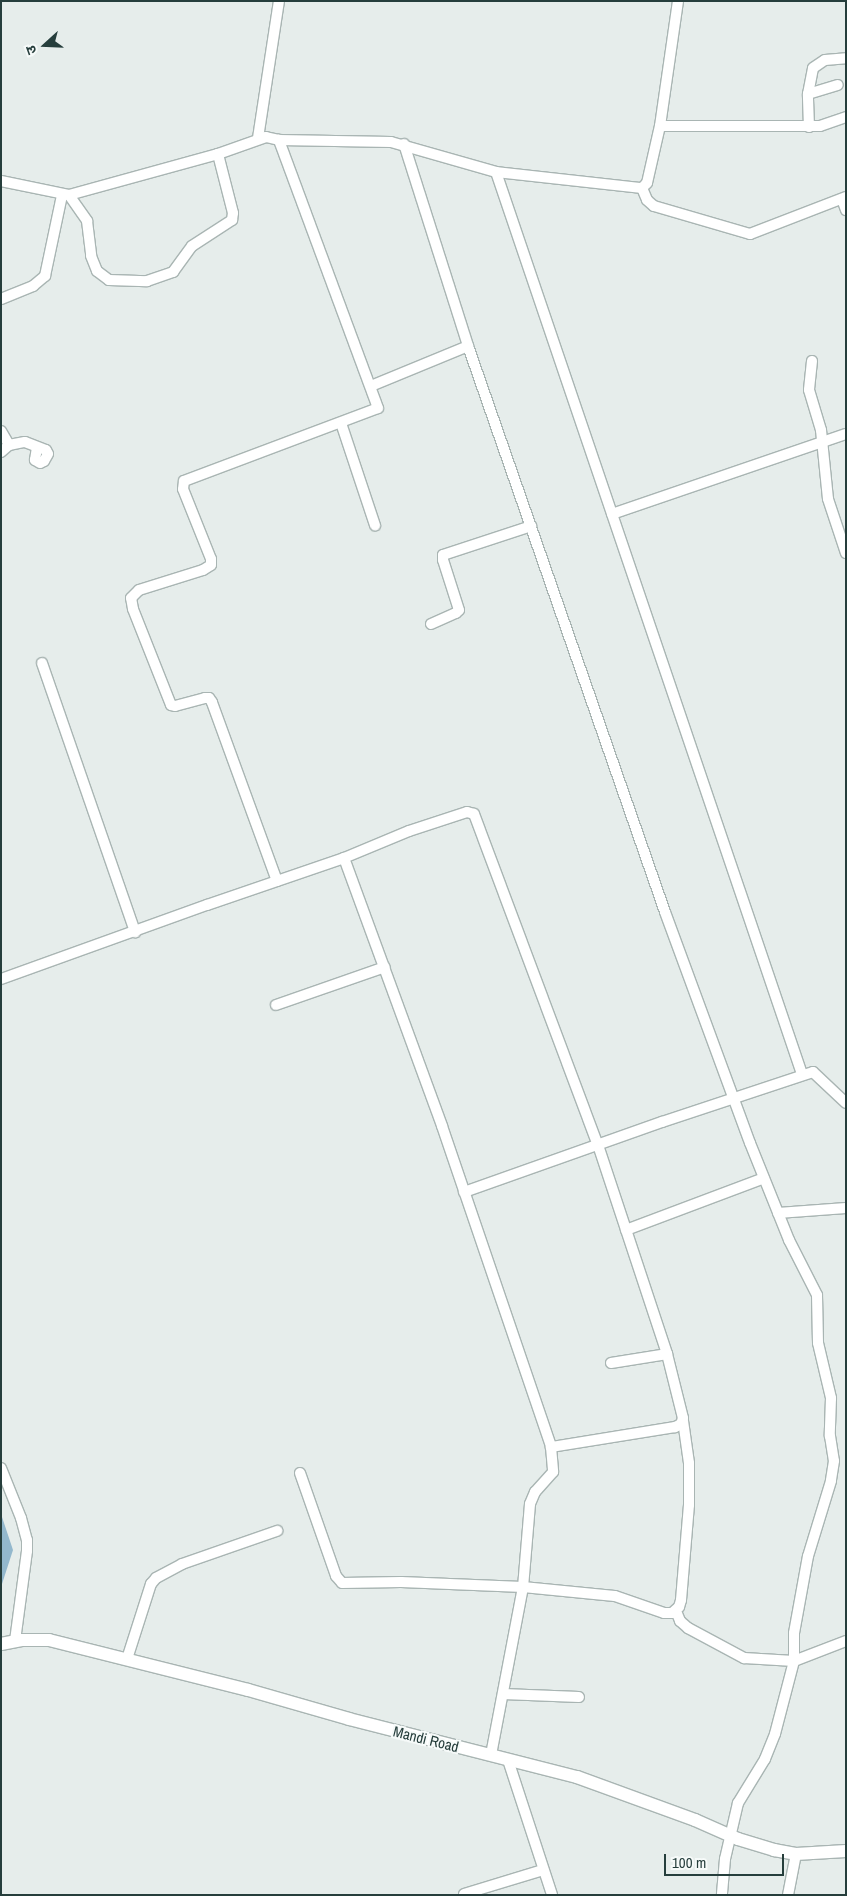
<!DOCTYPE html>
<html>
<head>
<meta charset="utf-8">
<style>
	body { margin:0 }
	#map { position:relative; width:847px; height:1896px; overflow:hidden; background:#e6edeb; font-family:"Archivo Narrow","Noto Sans Devanagari",sans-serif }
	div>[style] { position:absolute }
	.water>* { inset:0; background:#93b8cd }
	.roads { filter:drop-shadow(1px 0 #a9b5b3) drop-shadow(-1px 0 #a9b5b3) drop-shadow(0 1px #a9b5b3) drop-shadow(0 -1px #a9b5b3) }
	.minor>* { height:10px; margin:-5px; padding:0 5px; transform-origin:5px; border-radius:5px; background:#fff }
	.tertiary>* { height:12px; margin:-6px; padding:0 6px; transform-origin:6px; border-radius:6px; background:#fff }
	span { translate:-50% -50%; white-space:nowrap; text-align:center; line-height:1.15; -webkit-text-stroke:4px #f6faf9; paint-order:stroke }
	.street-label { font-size:15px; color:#263e3c }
	.frame { position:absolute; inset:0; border:2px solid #263e3c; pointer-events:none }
	.north { position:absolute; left:20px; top:20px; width:50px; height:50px; -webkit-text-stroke:4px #f6faf9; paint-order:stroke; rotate:250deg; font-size:14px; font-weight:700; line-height:20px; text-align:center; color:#263e3c }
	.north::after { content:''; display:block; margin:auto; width:18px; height:22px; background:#263e3c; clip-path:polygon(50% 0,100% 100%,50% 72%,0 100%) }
	.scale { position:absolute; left:664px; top:1854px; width:120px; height:22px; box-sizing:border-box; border:2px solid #263e3c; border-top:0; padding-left:6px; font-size:15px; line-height:18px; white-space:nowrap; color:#263e3c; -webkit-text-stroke:4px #f6faf9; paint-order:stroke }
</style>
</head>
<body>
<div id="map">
	<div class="water">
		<i style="clip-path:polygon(1px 1514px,13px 1550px,1px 1587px)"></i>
	</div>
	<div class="roads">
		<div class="minor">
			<i style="left:808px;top:94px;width:31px;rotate:-17deg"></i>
			<i style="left:660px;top:126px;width:160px"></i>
			<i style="left:820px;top:126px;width:28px;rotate:-19deg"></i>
			<i style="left:809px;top:127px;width:33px;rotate:-92deg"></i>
			<i style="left:808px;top:94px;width:26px;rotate:-79deg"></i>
			<i style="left:813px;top:68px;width:14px;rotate:-34deg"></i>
			<i style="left:825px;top:60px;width:21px;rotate:-5deg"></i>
			<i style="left:258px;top:138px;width:139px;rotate:-81.3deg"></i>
			<i style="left:404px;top:144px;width:212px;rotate:72.4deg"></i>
			<i style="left:468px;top:346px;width:599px;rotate:70.81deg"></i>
			<i style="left:665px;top:912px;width:246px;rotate:69.8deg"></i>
			<i style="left:750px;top:1143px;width:105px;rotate:68.1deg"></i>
			<i style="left:789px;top:1240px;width:62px;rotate:63deg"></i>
			<i style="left:817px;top:1295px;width:48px;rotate:88.8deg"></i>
			<i style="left:818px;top:1343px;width:57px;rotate:76.7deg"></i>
			<i style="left:831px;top:1398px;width:38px;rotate:92deg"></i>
			<i style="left:830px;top:1436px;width:25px;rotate:81deg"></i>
			<i style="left:834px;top:1461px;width:20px;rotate:99deg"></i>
			<i style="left:831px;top:1481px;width:78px;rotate:107deg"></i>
			<i style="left:808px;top:1556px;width:78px;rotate:100.3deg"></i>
			<i style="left:794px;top:1633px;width:28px;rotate:90deg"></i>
			<i style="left:794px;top:1661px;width:75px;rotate:104.6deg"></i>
			<i style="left:775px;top:1734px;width:27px;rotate:112deg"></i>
			<i style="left:765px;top:1759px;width:52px;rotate:121.5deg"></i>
			<i style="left:738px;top:1803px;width:57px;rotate:103.1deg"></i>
			<i style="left:725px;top:1859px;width:36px;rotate:95deg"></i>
			<i style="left:496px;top:172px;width:952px;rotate:71.26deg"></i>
			<i style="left:1px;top:181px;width:69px;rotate:11.6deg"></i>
			<i style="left:69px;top:195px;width:155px;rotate:-15.4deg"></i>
			<i style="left:218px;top:154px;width:51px;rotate:-19.5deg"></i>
			<i style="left:266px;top:137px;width:13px;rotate:13deg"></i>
			<i style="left:279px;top:140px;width:112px;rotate:1deg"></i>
			<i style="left:391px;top:142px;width:109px;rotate:15.9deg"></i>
			<i style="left:496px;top:172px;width:147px;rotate:6.3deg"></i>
			<i style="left:642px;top:188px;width:7px;rotate:-45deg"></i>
			<i style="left:647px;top:183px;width:58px;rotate:-77.2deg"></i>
			<i style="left:660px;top:126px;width:126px;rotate:-81.8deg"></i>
			<i style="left:642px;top:188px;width:13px;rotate:67deg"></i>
			<i style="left:647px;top:200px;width:9px;rotate:41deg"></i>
			<i style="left:654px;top:206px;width:100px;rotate:16.3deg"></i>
			<i style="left:750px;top:234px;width:103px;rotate:-21.1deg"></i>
			<i style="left:69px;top:195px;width:32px;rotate:55deg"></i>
			<i style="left:87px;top:221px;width:35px;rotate:83deg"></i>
			<i style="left:91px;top:256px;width:16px;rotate:68deg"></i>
			<i style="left:97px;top:271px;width:15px;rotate:37deg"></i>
			<i style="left:109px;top:280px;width:38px;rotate:2deg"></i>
			<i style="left:147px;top:281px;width:28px;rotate:-19deg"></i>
			<i style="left:173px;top:272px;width:32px;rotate:-54deg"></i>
			<i style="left:192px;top:246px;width:48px;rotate:-33deg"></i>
			<i style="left:232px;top:220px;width:7px;rotate:-82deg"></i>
			<i style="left:233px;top:213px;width:61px;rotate:-104.3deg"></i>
			<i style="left:842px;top:199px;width:12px;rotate:70deg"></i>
			<i style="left:1px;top:299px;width:35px;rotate:-22deg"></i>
			<i style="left:33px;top:286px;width:16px;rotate:-40deg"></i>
			<i style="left:45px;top:276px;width:83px;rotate:-78.1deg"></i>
			<i style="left:812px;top:361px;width:29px;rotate:96deg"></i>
			<i style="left:809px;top:390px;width:42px;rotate:73.3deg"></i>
			<i style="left:821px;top:430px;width:69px;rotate:84.2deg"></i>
			<i style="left:828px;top:499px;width:57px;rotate:71.6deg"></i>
			<i style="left:371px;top:386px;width:105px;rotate:-22.4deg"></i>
			<i style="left:341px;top:423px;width:108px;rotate:71.6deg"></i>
			<i style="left:1px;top:431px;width:16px;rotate:60deg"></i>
			<i style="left:1px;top:452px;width:11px;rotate:-41deg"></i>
			<i style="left:9px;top:445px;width:16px;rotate:-11deg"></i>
			<i style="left:25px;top:442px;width:22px;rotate:21deg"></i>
			<i style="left:46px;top:450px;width:4px;rotate:63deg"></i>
			<i style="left:48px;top:454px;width:8px;rotate:120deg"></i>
			<i style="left:44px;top:461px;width:4px;rotate:153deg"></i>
			<i style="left:40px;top:463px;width:6px;rotate:-149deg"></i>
			<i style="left:35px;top:460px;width:12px;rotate:-81deg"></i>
			<i style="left:612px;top:514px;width:247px;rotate:-18.9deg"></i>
			<i style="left:431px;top:624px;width:27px;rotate:-24deg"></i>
			<i style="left:456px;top:613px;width:4px;rotate:-45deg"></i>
			<i style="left:459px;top:610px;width:52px;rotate:-107.7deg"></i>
			<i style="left:443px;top:560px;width:5px;rotate:-90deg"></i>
			<i style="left:443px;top:555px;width:93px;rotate:-18.2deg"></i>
			<i style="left:42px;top:663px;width:285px;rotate:70.9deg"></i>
			<i style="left:344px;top:858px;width:285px;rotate:69.9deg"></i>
			<i style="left:442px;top:1126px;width:339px;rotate:71.2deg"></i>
			<i style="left:551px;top:1447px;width:25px;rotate:85deg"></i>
			<i style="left:553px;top:1472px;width:27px;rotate:132deg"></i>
			<i style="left:535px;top:1492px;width:13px;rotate:113deg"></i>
			<i style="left:530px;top:1504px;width:83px;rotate:94.8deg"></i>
			<i style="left:523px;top:1587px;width:171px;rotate:100.8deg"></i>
			<i style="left:277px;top:881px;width:190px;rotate:-110deg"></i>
			<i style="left:212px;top:702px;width:5px;rotate:-127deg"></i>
			<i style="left:209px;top:698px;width:4px;rotate:180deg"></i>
			<i style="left:205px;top:698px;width:31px;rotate:165deg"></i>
			<i style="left:175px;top:706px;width:4px;rotate:-166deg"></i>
			<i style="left:171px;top:705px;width:103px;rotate:-111.6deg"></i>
			<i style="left:133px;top:609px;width:11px;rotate:-100deg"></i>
			<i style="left:131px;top:598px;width:11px;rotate:-45deg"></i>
			<i style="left:139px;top:590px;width:67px;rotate:-17.4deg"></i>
			<i style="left:203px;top:570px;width:9px;rotate:-32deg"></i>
			<i style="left:211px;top:565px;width:6px;rotate:-90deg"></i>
			<i style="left:211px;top:559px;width:75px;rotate:-111.8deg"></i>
			<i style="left:183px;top:489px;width:8px;rotate:-83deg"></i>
			<i style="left:184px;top:481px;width:207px;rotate:-20.6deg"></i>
			<i style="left:378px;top:408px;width:286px;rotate:-110.3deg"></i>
			<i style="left:1px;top:979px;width:219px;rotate:-19.8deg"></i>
			<i style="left:207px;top:905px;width:145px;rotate:-18.9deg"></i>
			<i style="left:344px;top:858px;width:70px;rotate:-22.6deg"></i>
			<i style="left:409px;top:831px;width:61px;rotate:-18.1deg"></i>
			<i style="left:467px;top:812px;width:7px;rotate:16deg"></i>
			<i style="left:474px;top:814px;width:353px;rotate:69.5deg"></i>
			<i style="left:598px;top:1145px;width:220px;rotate:71.7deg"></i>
			<i style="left:667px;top:1354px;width:66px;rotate:76deg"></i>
			<i style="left:683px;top:1418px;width:6px;rotate:108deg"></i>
			<i style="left:681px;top:1424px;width:7px;rotate:153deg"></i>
			<i style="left:675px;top:1427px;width:126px;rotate:170.8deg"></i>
			<i style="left:276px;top:1005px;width:115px;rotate:-19.2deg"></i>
			<i style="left:464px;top:1192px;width:210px;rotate:-19.5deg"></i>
			<i style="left:662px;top:1122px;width:159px;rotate:-18.3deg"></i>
			<i style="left:813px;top:1072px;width:45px;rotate:43.2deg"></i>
			<i style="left:778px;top:1213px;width:68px;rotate:-4.2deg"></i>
			<i style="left:626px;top:1230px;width:147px;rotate:-20.6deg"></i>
			<i style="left:611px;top:1363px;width:57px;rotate:-9.1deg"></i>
			<i style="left:1px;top:1468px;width:54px;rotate:68.2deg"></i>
			<i style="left:21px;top:1518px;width:23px;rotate:75deg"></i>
			<i style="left:27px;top:1540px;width:11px;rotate:90deg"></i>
			<i style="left:27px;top:1551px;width:91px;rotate:97.6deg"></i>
			<i style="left:300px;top:1473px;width:109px;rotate:70.7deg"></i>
			<i style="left:336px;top:1576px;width:9px;rotate:49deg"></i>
			<i style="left:342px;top:1583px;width:59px;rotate:-1deg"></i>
			<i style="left:401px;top:1582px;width:122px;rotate:2.3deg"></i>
			<i style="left:523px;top:1587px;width:92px;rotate:5.6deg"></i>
			<i style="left:615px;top:1596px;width:52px;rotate:19.1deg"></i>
			<i style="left:664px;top:1613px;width:8px"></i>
			<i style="left:672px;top:1613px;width:9px;rotate:-41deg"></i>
			<i style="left:679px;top:1607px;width:7px;rotate:-74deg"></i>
			<i style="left:681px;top:1600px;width:95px;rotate:-85.2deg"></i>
			<i style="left:689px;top:1505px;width:42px;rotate:-90deg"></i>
			<i style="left:689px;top:1463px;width:42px;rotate:-98.1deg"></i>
			<i style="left:676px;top:1611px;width:11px;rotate:68deg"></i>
			<i style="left:680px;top:1621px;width:11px;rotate:41deg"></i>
			<i style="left:688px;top:1628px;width:64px;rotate:28.2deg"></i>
			<i style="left:744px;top:1658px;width:50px;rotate:3.4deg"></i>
			<i style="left:794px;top:1661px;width:56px;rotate:-21deg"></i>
			<i style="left:127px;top:1659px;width:79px;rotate:-72.3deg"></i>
			<i style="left:151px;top:1584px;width:8px;rotate:-50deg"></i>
			<i style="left:156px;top:1578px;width:30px;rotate:-28deg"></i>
			<i style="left:182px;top:1564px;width:101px;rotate:-19.2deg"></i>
			<i style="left:503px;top:1694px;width:76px;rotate:2.3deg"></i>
			<i style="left:508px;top:1760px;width:142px;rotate:71.9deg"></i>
			<i style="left:464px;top:1894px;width:83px;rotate:-16.9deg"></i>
			<i style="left:788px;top:1895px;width:42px;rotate:-79deg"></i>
		</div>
		<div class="tertiary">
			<i style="left:1px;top:1644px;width:21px;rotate:-11deg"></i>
			<i style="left:22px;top:1640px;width:27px"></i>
			<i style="left:49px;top:1640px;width:205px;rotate:14.1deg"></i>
			<i style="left:248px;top:1690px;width:105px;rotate:16deg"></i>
			<i style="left:349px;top:1719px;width:235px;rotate:14.3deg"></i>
			<i style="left:577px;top:1777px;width:126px;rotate:20deg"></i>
			<i style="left:695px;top:1820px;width:47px;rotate:23.8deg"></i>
			<i style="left:738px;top:1839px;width:38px;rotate:17deg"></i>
			<i style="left:774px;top:1850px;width:22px;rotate:10deg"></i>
			<i style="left:796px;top:1854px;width:50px;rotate:-3.4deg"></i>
		</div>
	</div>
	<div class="street-label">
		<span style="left:426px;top:1739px;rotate:14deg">Mandi Road</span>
	</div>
	<div class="frame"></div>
	<div class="north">उ</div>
	<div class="scale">100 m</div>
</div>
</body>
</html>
